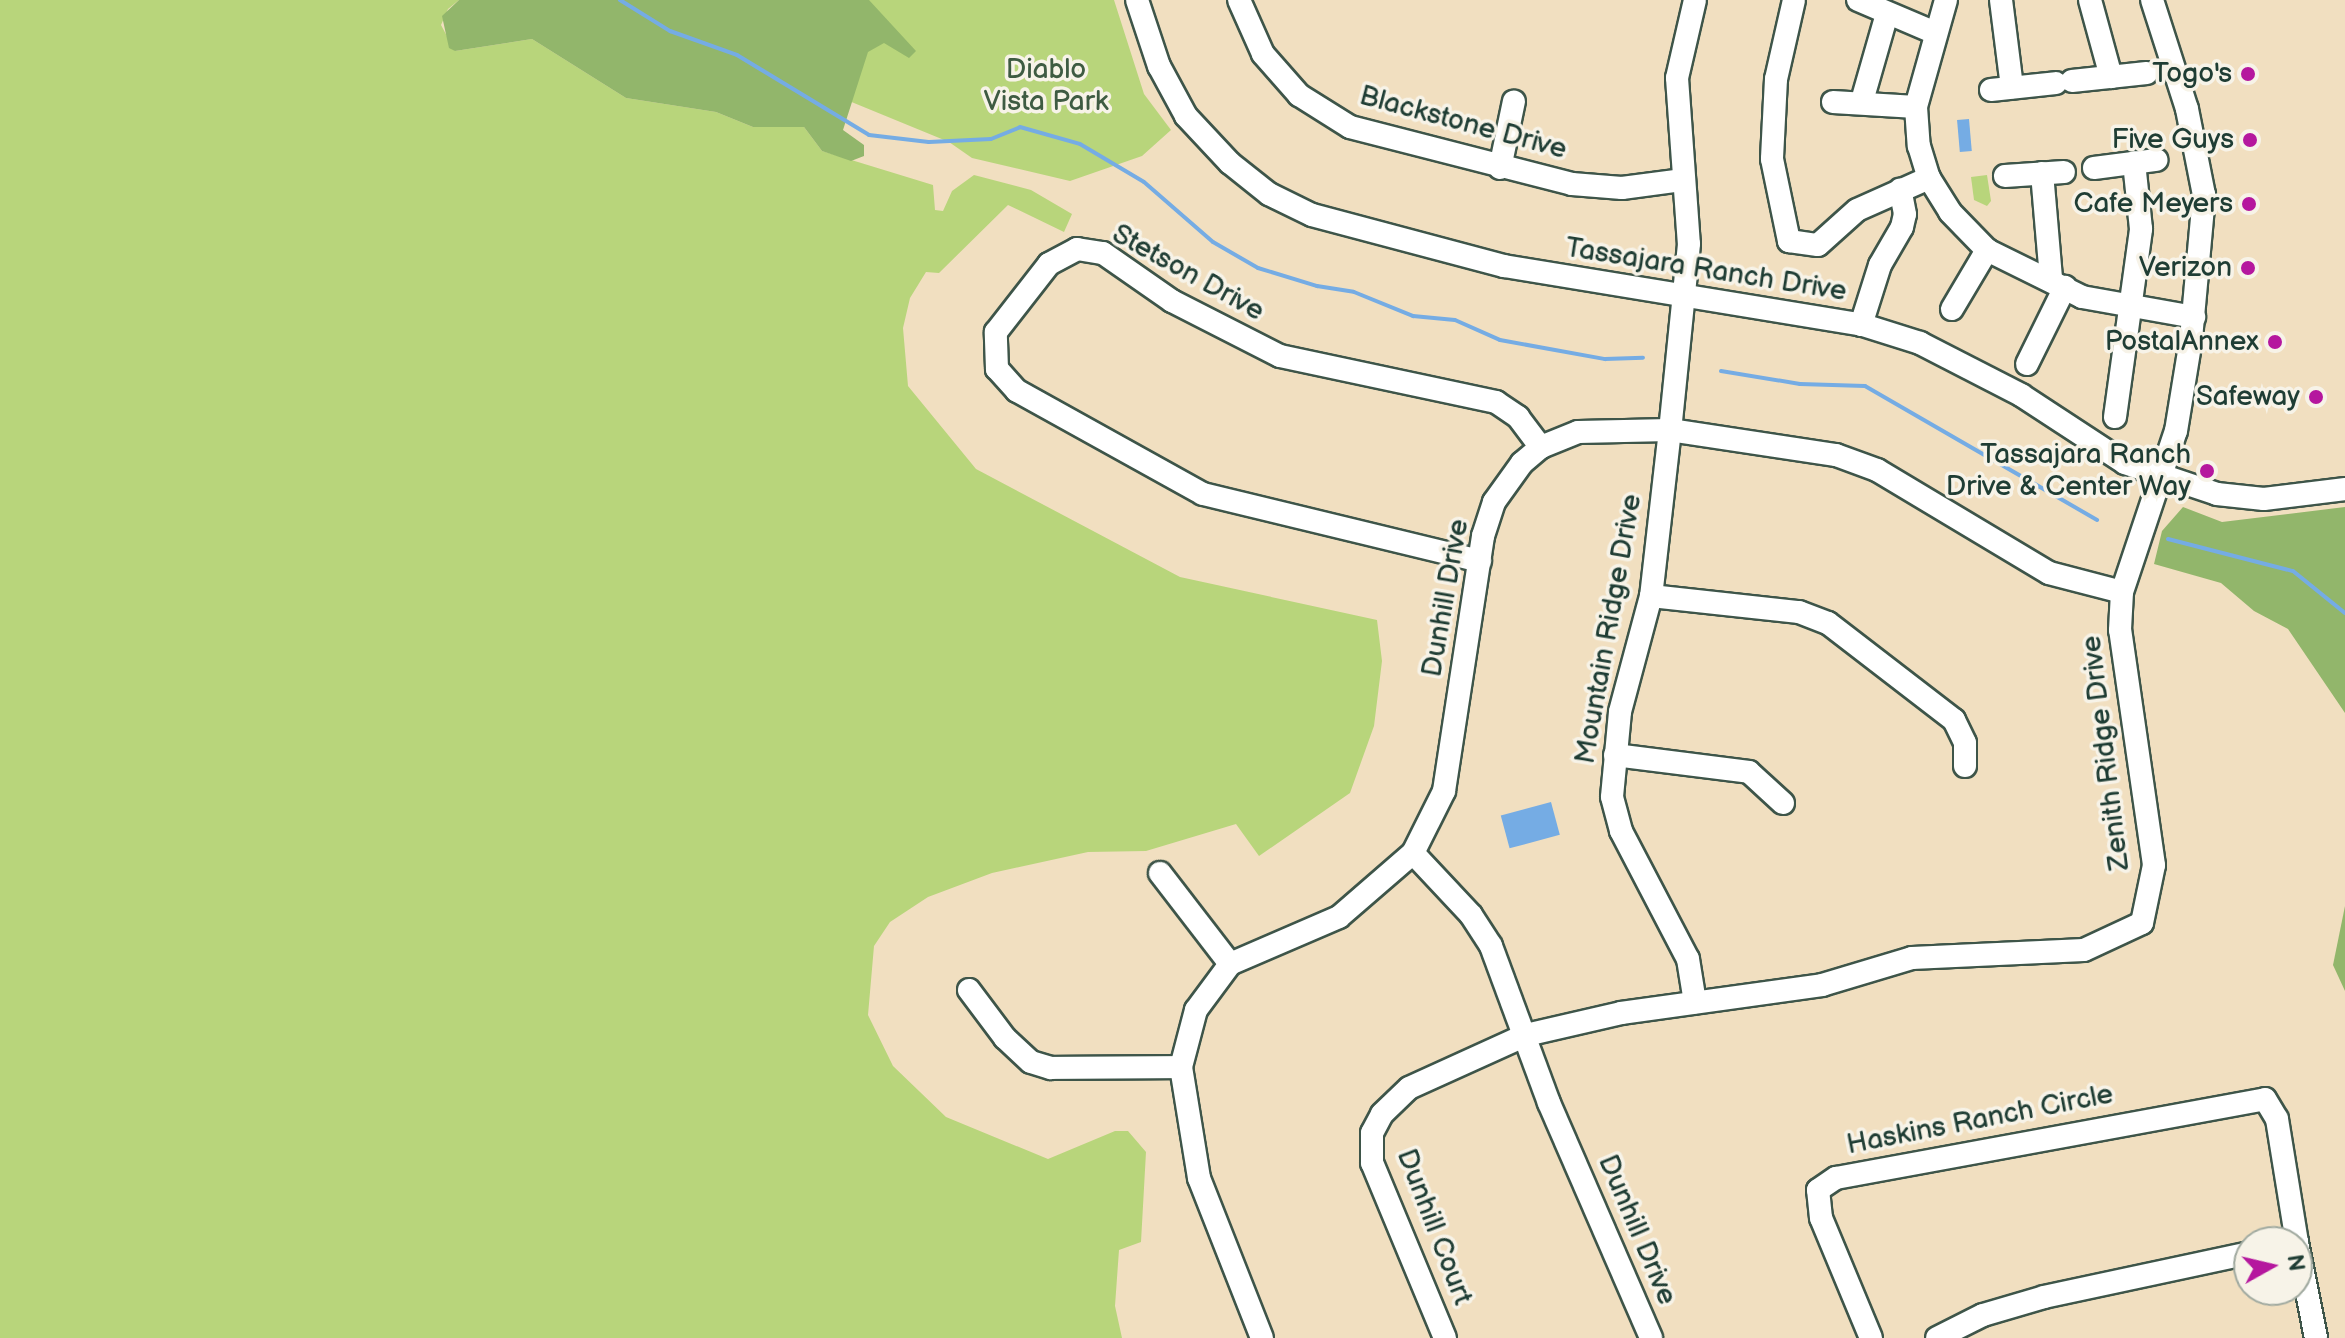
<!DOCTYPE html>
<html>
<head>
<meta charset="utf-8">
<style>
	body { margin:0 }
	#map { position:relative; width:2345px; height:1338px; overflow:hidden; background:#f1dfc0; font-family:"Balsamiq Sans",sans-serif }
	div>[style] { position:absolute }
	.green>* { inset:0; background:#b8d57b }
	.forest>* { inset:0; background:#92b66b }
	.water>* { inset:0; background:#75ace4; transform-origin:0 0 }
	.stream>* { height:4px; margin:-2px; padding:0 2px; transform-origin:2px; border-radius:2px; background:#75ace4 }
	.roads { filter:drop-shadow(2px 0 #3e5549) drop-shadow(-2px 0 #3e5549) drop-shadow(0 2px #3e5549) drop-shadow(0 -2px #3e5549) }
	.minor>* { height:22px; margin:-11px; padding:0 11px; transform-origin:11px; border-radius:11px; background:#fff }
	.dots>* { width:22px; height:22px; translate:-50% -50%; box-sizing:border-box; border:4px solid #f7f3e8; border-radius:50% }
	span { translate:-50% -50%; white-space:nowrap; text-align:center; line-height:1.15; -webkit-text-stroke:7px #f7f3e8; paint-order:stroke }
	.park-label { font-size:28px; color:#3e5b42 }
	.poi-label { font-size:28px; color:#1f3d34 }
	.right { translate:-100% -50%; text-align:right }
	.street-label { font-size:28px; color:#1f3d34 }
	.north { position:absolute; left:2233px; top:1226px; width:80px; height:80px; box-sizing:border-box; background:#f7f3e8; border:2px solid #a1aaa0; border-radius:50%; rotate:82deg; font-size:22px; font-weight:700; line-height:32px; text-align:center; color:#1f3d34 }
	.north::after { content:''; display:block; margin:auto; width:28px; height:36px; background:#b5179e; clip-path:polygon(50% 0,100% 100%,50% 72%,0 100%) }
</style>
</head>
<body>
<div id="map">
	<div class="green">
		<i style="clip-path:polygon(0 0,459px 0,448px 9px,441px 25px,455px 51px,532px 39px,626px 98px,716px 112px,753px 127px,804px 127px,822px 151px,933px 185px,935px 210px,943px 211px,952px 191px,974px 175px,1031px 190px,1072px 214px,1064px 232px,1008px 205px,939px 273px,926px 272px,910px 298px,903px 328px,908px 386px,976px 469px,1180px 577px,1377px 620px,1382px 661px,1374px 726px,1350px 793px,1259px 856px,1236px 824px,1146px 851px,1088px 852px,992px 873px,928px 897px,890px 922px,874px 946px,868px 1015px,893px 1066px,946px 1117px,1048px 1159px,1115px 1131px,1128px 1131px,1146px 1152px,1141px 1242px,1119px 1250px,1115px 1306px,1122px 1338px,0 1338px)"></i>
		<i style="clip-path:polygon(619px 0,1114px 0,1144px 94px,1171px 130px,1142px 156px,1070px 181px,972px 158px,949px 142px,737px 55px)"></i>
		<i style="clip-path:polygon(1987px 175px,1991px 201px,1987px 206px,1974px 200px,1971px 177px)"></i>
	</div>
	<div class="forest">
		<i style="clip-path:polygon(459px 0,869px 0,916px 51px,909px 58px,884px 43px,868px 52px,843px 130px,864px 145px,864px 156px,851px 161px,822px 151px,804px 127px,753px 127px,716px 112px,626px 98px,532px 39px,455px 51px,449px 48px,442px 16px)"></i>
		<i style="clip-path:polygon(2183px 507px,2222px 522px,2345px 507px,2345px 713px,2288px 629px,2254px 611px,2221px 583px,2154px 564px,2162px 531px)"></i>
		<i style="clip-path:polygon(2345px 906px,2345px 991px,2333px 965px)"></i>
	</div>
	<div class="water">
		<i style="left:1969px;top:119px;width:32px;height:12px;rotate:85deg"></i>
		<i style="left:1551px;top:802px;width:34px;height:52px;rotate:75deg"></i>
	</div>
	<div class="stream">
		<i style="left:620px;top:0;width:59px;rotate:31.8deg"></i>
		<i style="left:670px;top:31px;width:71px;rotate:19.7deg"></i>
		<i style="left:737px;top:55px;width:154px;rotate:31.2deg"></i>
		<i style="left:869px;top:135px;width:60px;rotate:6.7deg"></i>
		<i style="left:929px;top:142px;width:62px;rotate:-2.8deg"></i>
		<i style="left:991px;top:139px;width:31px;rotate:-22deg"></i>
		<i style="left:1020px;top:127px;width:62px;rotate:15.8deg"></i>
		<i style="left:1080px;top:144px;width:74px;rotate:30.7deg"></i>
		<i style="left:1144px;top:182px;width:91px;rotate:41deg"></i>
		<i style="left:1213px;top:242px;width:52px;rotate:30deg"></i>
		<i style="left:1258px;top:268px;width:62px;rotate:17deg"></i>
		<i style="left:1317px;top:286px;width:37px;rotate:9deg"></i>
		<i style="left:1354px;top:292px;width:64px;rotate:22.1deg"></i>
		<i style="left:1413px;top:316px;width:42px;rotate:5.4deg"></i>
		<i style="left:1455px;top:320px;width:49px;rotate:24deg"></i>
		<i style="left:1500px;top:340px;width:107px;rotate:10.3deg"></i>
		<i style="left:1605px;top:359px;width:38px;rotate:-2deg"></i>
		<i style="left:1721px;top:371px;width:80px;rotate:9.3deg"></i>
		<i style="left:1800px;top:384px;width:65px;rotate:1.8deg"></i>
		<i style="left:1865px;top:386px;width:268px;rotate:30deg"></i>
		<i style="left:2168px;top:539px;width:129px;rotate:14.4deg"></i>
		<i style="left:2293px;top:571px;width:67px;rotate:38.9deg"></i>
	</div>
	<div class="roads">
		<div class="minor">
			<i style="left:1137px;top:0;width:70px;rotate:71.6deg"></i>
			<i style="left:1159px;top:66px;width:57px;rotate:61.6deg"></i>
			<i style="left:1186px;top:116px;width:64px;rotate:46.9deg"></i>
			<i style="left:1230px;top:163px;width:50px;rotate:38.5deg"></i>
			<i style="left:1269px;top:194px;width:48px;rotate:26deg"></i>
			<i style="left:1312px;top:215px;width:199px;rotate:14.9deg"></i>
			<i style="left:1504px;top:266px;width:364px;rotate:9.3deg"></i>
			<i style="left:1863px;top:325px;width:60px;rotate:17.5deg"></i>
			<i style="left:1920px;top:343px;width:114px;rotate:27.2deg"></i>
			<i style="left:2021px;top:395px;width:124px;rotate:33.2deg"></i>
			<i style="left:2125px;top:463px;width:97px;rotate:18.6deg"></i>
			<i style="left:2217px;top:494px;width:47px;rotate:6.1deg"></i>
			<i style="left:2264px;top:499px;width:82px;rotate:-7deg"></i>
			<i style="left:1239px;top:0;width:59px;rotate:66deg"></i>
			<i style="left:1263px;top:54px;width:55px;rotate:48.7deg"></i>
			<i style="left:1299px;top:95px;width:60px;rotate:32.1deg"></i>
			<i style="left:1350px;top:127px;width:229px;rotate:14.4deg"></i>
			<i style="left:1572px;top:184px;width:50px;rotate:4.6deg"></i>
			<i style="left:1622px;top:188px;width:62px;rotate:-7.5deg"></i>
			<i style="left:1695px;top:0;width:80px;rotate:103deg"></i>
			<i style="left:1677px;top:78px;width:166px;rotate:85.9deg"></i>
			<i style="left:1689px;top:244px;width:187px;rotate:95.8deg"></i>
			<i style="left:1670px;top:430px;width:167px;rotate:96.5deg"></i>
			<i style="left:1651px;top:596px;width:120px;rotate:105deg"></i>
			<i style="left:1620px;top:712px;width:85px;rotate:95.4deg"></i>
			<i style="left:1612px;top:797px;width:35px;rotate:75deg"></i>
			<i style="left:1621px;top:831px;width:144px;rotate:62.4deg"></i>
			<i style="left:1688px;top:959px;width:44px;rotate:80.8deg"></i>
			<i style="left:1794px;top:0;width:81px;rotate:102.8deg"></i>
			<i style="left:1776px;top:79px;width:80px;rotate:92.9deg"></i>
			<i style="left:1772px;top:159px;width:84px;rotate:78.3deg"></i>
			<i style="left:1789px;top:241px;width:29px;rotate:8deg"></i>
			<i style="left:1818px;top:245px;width:52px;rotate:-41.9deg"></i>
			<i style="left:1857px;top:210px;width:79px;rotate:-24deg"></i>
			<i style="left:1858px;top:0;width:82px;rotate:23.1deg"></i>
			<i style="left:1946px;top:0;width:111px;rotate:105.7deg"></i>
			<i style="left:1916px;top:107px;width:39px;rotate:86deg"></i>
			<i style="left:1919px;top:146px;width:34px;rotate:73deg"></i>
			<i style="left:1929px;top:178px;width:40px;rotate:58deg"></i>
			<i style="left:1950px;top:212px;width:53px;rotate:45.8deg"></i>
			<i style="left:1987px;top:250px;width:106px;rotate:26.3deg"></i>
			<i style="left:2082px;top:297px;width:114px;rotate:10.1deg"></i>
			<i style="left:2001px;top:0;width:88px;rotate:82.8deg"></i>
			<i style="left:2090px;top:0;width:80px;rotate:74.7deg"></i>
			<i style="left:2072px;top:81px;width:75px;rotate:-6.1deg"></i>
			<i style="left:1991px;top:90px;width:65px;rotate:-6.1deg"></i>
			<i style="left:1862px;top:101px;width:91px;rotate:-74deg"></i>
			<i style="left:1833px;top:102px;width:83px;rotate:3.4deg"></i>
			<i style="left:1500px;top:168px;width:68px;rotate:-78.2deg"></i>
			<i style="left:2094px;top:168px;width:63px;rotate:-7.4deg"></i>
			<i style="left:2042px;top:173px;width:105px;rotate:85.1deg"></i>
			<i style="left:2005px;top:176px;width:59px;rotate:-3.9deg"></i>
			<i style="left:1952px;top:309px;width:69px;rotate:-59.3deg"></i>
			<i style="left:1861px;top:325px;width:63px;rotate:-72.4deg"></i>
			<i style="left:1880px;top:265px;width:44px;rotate:-59.9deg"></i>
			<i style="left:1902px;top:227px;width:13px;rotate:-77deg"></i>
			<i style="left:1905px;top:214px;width:25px;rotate:-101deg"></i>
			<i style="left:2027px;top:364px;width:86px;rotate:-63.7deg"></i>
			<i style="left:2115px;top:417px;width:190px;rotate:-82.1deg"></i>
			<i style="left:2141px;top:229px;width:67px;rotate:-96deg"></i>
			<i style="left:1480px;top:561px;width:285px;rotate:-166.4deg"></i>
			<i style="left:1203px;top:494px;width:213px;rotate:-151deg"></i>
			<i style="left:1017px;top:391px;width:30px;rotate:-132deg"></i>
			<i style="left:997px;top:369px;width:37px;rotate:-92deg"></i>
			<i style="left:996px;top:332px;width:86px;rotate:-52.1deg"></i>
			<i style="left:1049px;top:264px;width:32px;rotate:-28deg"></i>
			<i style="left:1077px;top:249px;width:26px;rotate:9deg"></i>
			<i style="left:1103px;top:253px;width:84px;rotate:34.8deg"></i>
			<i style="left:1172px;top:301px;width:121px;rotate:27deg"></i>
			<i style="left:1280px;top:356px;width:221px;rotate:12deg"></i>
			<i style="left:1496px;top:402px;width:27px;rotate:34deg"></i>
			<i style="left:1518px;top:417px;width:38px;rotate:53deg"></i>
			<i style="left:1651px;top:596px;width:149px;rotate:6.2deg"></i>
			<i style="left:1799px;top:612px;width:31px;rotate:21deg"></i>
			<i style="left:1828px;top:623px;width:159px;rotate:37.6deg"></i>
			<i style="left:1954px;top:720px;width:25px;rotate:64deg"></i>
			<i style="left:1965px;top:743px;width:23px;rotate:90deg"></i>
			<i style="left:1615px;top:755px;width:135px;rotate:7.2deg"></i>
			<i style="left:1749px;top:772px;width:46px;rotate:42.4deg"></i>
			<i style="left:1413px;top:853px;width:69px;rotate:-63.4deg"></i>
			<i style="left:1444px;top:791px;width:258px;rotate:-81.3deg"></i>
			<i style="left:1483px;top:536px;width:36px;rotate:-72deg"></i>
			<i style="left:1494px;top:502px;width:48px;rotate:-54.3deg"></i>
			<i style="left:1522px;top:463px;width:25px;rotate:-40deg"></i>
			<i style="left:1541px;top:447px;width:40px;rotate:-22deg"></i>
			<i style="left:1578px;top:432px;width:92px;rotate:-1.2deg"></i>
			<i style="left:1670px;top:430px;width:168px;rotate:8.6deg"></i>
			<i style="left:1836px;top:455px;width:44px;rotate:20.1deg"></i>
			<i style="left:1877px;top:470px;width:200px;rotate:30.9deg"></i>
			<i style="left:2049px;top:573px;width:75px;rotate:14.6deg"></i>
			<i style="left:1160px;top:873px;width:115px;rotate:52.4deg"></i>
			<i style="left:969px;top:990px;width:60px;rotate:53.1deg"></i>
			<i style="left:1005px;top:1038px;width:35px;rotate:43deg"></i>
			<i style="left:1031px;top:1062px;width:21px;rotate:17deg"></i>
			<i style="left:1051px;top:1068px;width:130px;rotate:-0.4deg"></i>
			<i style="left:2297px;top:1242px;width:98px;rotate:78.8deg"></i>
			<i style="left:1262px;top:1338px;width:172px;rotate:-111.5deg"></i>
			<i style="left:1199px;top:1178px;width:112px;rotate:-99.2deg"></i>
			<i style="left:1181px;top:1067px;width:59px;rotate:-75.3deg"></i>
			<i style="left:1196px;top:1010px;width:57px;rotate:-53.5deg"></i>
			<i style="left:1230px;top:964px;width:119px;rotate:-23.3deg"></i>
			<i style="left:1339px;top:917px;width:98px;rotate:-40.9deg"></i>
			<i style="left:1413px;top:853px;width:85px;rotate:46.9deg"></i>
			<i style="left:1471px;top:915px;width:37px;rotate:57deg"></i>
			<i style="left:1491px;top:946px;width:167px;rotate:69.7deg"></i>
			<i style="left:1549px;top:1103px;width:256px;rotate:66.5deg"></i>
			<i style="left:1445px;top:1338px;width:190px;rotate:-112.6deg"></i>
			<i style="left:1372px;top:1163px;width:30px;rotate:-90deg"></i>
			<i style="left:1372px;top:1133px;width:21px;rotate:-62deg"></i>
			<i style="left:1382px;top:1114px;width:37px;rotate:-44deg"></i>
			<i style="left:1409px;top:1088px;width:128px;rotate:-24.4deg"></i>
			<i style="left:1526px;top:1035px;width:98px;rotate:-13deg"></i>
			<i style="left:1621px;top:1013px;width:203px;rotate:-7.9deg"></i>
			<i style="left:1822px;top:985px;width:94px;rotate:-16.7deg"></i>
			<i style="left:1912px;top:958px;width:172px;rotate:-2.7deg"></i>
			<i style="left:2084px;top:950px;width:64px;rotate:-25deg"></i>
			<i style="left:2142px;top:923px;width:59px;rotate:-78.3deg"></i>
			<i style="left:2154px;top:865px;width:237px;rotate:-98.2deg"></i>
			<i style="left:2120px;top:630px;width:38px;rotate:-87deg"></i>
			<i style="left:2122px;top:592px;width:170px;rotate:-71.5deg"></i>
			<i style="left:2176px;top:431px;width:93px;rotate:-80.7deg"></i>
			<i style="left:2191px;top:339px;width:145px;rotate:-84.8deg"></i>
			<i style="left:2204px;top:195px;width:88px;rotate:-101.2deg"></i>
			<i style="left:2187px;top:109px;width:114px;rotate:-107.8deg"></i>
			<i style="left:1871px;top:1338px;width:130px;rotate:-112.6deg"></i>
			<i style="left:1821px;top:1218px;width:28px;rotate:-96deg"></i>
			<i style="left:1818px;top:1190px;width:22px;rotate:-34deg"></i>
			<i style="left:1836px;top:1178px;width:436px;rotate:-10.4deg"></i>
			<i style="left:2265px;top:1099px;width:23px;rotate:59deg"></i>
			<i style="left:2277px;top:1119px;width:125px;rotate:80.8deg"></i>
			<i style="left:1937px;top:1338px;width:51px;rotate:-26.6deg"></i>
			<i style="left:1983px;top:1315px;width:64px;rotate:-16.4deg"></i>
			<i style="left:2044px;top:1297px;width:210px;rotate:-12.1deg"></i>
		</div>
	</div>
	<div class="dots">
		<i style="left:2248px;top:74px;background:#b5179e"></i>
		<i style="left:2250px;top:140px;background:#b5179e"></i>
		<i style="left:2249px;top:204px;background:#b5179e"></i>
		<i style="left:2248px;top:268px;background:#b5179e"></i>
		<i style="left:2275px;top:342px;background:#b5179e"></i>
		<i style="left:2316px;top:397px;background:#b5179e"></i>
		<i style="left:2207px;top:471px;background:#b5179e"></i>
	</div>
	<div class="park-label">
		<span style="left:1046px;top:86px">Diablo<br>Vista Park</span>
	</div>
	<div class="poi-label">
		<span class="right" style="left:2232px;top:74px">Togo's</span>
		<span class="right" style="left:2234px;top:140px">Five Guys</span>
		<span class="right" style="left:2233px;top:204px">Cafe Meyers</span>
		<span class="right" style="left:2232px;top:268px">Verizon</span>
		<span class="right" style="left:2259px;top:342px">PostalAnnex</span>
		<span class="right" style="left:2300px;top:397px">Safeway</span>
		<span class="right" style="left:2191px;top:471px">Tassajara Ranch<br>Drive &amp; Center Way</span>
	</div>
	<div class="street-label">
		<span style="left:1463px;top:123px;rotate:15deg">Blackstone Drive</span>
		<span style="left:1706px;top:270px;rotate:9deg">Tassajara Ranch Drive</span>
		<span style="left:1188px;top:273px;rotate:29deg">Stetson Drive</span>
		<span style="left:1446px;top:598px;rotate:-80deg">Dunhill Drive</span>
		<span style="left:1609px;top:629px;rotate:-80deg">Mountain Ridge Drive</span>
		<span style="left:2106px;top:753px;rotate:-97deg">Zenith Ridge Drive</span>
		<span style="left:1980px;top:1120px;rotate:-11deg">Haskins Ranch Circle</span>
		<span style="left:1434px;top:1227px;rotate:69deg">Dunhill Court</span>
		<span style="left:1637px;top:1230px;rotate:67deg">Dunhill Drive</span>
	</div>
	<div class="north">N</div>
</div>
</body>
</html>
